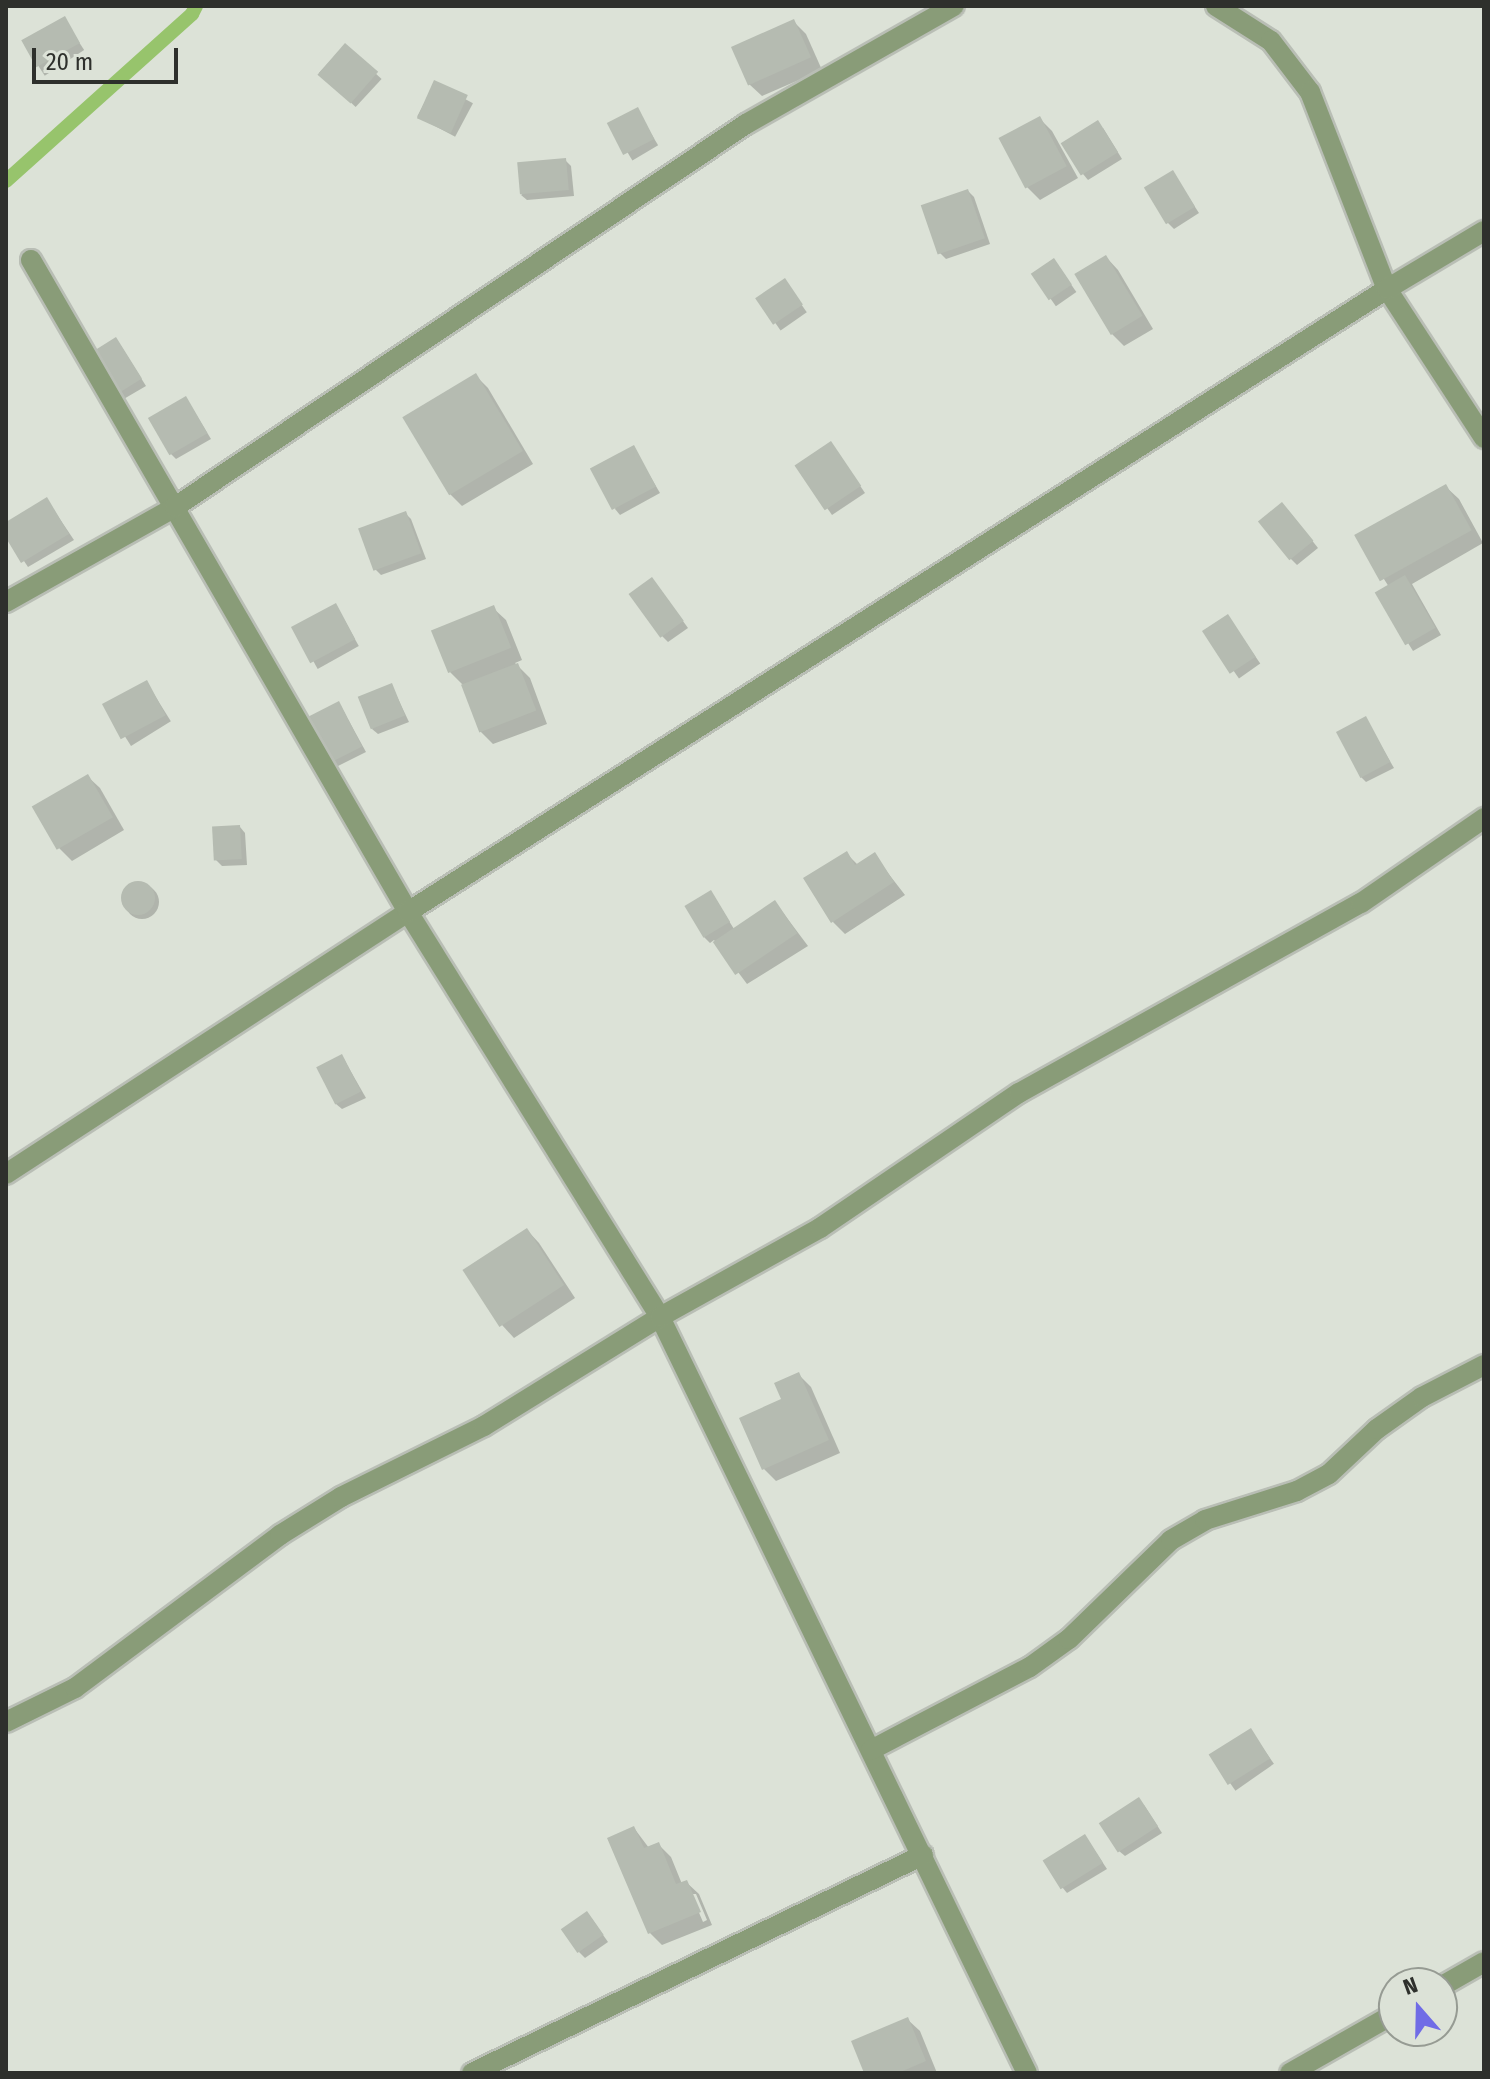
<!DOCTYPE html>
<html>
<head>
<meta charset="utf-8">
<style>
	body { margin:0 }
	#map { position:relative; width:1490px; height:2079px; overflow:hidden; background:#dce2d7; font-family:"Fira Sans Condensed",sans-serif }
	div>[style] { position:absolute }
	.shadow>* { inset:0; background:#0003; transform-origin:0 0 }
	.round { border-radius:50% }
	.stream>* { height:14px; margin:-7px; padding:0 7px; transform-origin:7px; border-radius:7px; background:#97c46c }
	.building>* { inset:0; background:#b5bbb1; transform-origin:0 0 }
	.roads { filter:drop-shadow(2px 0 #b9beb5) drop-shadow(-2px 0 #b9beb5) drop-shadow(0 2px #b9beb5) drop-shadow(0 -2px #b9beb5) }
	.minor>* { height:20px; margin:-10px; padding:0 10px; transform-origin:10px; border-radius:10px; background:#899c78 }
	span { translate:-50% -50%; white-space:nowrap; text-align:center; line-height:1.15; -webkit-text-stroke:7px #dce2d7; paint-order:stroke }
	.frame { position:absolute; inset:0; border:8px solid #2e302c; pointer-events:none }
	.north { position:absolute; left:1378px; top:1967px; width:80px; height:80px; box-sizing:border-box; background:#dce2d7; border:2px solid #969b93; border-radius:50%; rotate:340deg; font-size:22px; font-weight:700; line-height:32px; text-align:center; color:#2e302c }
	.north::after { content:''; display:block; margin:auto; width:28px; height:36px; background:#706ce6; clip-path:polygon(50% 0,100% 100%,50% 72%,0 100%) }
	.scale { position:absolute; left:32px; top:48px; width:146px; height:36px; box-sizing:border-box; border:4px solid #2e302c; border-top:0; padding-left:10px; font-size:24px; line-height:28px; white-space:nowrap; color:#2e302c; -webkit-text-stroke:6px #dce2d7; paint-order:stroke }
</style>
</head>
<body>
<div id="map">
	<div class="shadow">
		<i style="left:64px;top:19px;width:37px;height:47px;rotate:57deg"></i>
		<i style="clip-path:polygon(794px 22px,806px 34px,822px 70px,762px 96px,749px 84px)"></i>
		<i style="left:345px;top:45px;width:50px;height:38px;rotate:43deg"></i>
		<i style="left:435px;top:83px;width:43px;height:38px;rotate:28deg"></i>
		<i style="left:637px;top:110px;width:41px;height:30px;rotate:59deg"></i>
		<i style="clip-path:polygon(1040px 119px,1052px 131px,1078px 178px,1040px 200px,1027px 187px)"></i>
		<i style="clip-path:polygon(1103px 128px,1122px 159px,1088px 180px,1083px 174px)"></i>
		<i style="clip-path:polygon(565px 160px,571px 166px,574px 196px,527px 200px,521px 195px)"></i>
		<i style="clip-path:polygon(1172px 172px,1199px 213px,1174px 229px,1168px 223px)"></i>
		<i style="clip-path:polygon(968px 191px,974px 197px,990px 244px,946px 259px,940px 253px)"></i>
		<i style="clip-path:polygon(1106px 257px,1118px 270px,1153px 329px,1124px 346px,1112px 334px)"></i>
		<i style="left:1054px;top:260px;width:39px;height:25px;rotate:55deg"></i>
		<i style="left:785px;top:281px;width:38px;height:32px;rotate:55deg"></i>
		<i style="clip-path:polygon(121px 346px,146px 386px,122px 400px,116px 395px)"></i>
		<i style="clip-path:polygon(476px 376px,488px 388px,533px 464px,462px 506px,450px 494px,405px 418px)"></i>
		<i style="clip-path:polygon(186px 398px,211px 439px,176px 459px,171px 454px)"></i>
		<i style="clip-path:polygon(633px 447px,660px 493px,620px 515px,615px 509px)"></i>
		<i style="clip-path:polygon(836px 450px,865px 493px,832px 515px,798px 466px)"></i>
		<i style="clip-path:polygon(1446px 487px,1459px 499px,1483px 543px,1412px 584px,1441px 635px,1413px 651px,1377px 593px,1389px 587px,1358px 538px)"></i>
		<i style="clip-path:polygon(47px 500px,74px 540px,28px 567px,6px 534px,6px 524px)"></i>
		<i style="clip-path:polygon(1288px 510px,1318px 548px,1297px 565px,1291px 559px)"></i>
		<i style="clip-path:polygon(405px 513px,411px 519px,426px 559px,381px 575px,375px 569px)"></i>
		<i style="clip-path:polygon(657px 585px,688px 628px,668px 642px,662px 636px)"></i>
		<i style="left:336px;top:605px;width:47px;height:47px;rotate:61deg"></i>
		<i style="clip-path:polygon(493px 608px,506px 620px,522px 660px,515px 663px,530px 678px,547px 724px,493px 744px,480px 731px,463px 685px,450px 672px)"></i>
		<i style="left:1227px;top:616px;width:58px;height:26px;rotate:55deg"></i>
		<i style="left:147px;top:683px;width:45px;height:47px;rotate:58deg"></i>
		<i style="clip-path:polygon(392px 686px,409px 722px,378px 734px,372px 729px)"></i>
		<i style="clip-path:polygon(339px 703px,366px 752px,334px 768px,328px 762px)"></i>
		<i style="clip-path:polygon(1365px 718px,1394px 768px,1366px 782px,1361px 777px)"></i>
		<i style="clip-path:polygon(87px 776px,100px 788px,124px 830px,72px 861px,59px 848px)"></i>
		<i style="clip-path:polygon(240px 827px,245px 833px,247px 865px,222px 866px,216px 860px)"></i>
		<i style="clip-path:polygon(846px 853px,858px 865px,874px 855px,905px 895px,845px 934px,833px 922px)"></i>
		<i class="round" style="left:125px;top:885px;width:34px;height:34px"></i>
		<i style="clip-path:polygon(711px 892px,734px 929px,775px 902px,808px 946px,747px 984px,714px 940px,710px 943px,704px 937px)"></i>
		<i style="clip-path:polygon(342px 1056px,366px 1098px,342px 1109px,336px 1104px)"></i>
		<i style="clip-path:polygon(527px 1230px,539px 1243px,575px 1298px,514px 1338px,502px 1325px)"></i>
		<i style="clip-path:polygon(798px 1374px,811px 1387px,840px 1453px,776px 1481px,764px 1469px,784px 1400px)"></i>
		<i style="left:1251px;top:1731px;width:40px;height:47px;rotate:55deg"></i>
		<i style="clip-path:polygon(1144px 1805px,1162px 1833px,1125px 1856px,1119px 1851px)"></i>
		<i style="clip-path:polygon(evenodd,634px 1828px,649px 1848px,658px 1844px,671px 1857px,682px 1884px,686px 1882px,699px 1894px,712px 1925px,662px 1945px,650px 1933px,634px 1828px,691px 1894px,696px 1894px,707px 1920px,703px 1922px,691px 1894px)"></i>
		<i style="clip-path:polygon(1085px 1836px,1107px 1869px,1067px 1893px,1062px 1887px)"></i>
		<i style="clip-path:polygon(592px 1919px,608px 1942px,585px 1958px,579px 1952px)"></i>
		<i style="clip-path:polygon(907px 2019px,920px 2031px,937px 2073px,866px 2073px)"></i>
	</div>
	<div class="stream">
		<i style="left:6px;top:181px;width:250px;rotate:-41.9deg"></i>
		<i style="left:192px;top:14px;width:9px;rotate:-63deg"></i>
	</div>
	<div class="building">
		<i style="left:65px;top:16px;width:31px;height:50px;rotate:61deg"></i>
		<i style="left:794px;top:19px;width:42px;height:69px;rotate:66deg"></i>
		<i style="left:345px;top:43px;width:44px;height:42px;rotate:41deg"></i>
		<i style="left:434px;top:80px;width:37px;height:42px;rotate:24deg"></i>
		<i style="left:638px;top:107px;width:36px;height:35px;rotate:63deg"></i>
		<i style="left:1040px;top:116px;width:57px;height:47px;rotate:62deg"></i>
		<i style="left:1098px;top:120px;width:38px;height:44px;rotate:58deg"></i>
		<i style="left:566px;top:158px;width:32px;height:49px;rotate:85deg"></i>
		<i style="left:1173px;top:170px;width:43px;height:34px;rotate:59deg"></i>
		<i style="left:968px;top:189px;width:52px;height:50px;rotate:71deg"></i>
		<i style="left:1106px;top:255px;width:71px;height:37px;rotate:59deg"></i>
		<i style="left:1054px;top:258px;width:32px;height:28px;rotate:56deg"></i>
		<i style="left:785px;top:278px;width:32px;height:36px;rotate:56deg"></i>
		<i style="left:116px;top:337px;width:49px;height:32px;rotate:58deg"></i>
		<i style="left:476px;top:373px;width:91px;height:86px;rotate:59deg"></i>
		<i style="left:186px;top:396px;width:43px;height:44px;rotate:60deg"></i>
		<i style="left:831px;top:441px;width:54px;height:44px;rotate:56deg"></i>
		<i style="left:634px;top:445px;width:47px;height:50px;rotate:62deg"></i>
		<i style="left:1446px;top:484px;width:53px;height:105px;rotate:61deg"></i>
		<i style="clip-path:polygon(47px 497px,69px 534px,21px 563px,6px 538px,6px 522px)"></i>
		<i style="left:1282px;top:502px;width:50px;height:31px;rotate:51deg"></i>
		<i style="left:406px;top:511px;width:45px;height:51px;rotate:70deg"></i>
		<i style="left:1405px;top:575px;width:61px;height:35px;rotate:60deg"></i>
		<i style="left:652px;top:577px;width:54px;height:29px;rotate:54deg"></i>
		<i style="left:336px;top:603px;width:41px;height:51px;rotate:62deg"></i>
		<i style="left:494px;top:605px;width:46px;height:68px;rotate:68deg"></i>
		<i style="left:1228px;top:614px;width:51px;height:31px;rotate:57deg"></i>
		<i style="left:518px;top:663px;width:51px;height:61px;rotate:69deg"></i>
		<i style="left:147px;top:680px;width:40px;height:51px;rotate:62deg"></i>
		<i style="left:392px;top:683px;width:35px;height:37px;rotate:68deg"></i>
		<i style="left:339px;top:701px;width:51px;height:39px;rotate:63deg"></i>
		<i style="left:1366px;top:716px;width:52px;height:34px;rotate:62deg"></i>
		<i style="left:88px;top:774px;width:50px;height:65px;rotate:60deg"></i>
		<i style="left:240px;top:825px;width:34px;height:28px;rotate:87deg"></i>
		<i style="clip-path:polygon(847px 851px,855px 865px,875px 852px,894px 882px,831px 923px,803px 878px)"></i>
		<i class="round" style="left:121px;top:881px;width:34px;height:34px"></i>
		<i style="left:711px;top:890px;width:37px;height:31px;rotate:59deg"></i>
		<i style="left:775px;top:900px;width:40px;height:75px;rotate:56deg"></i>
		<i style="left:342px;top:1054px;width:42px;height:29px;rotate:63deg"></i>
		<i style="left:527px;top:1228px;width:68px;height:77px;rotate:57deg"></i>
		<i style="clip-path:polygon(799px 1372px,829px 1440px,762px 1470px,739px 1418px,781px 1399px,774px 1383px)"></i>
		<i style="left:1251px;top:1728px;width:36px;height:50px;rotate:58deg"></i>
		<i style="left:1139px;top:1797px;width:35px;height:48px;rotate:57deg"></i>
		<i style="clip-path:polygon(634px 1826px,644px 1848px,659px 1842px,676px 1884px,687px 1880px,701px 1912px,648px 1934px,607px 1838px)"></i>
		<i style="left:1085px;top:1834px;width:34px;height:50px;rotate:58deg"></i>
		<i style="left:587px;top:1911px;width:29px;height:32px;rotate:55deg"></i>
		<i style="clip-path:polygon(908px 2017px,926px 2061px,898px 2073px,864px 2073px,851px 2041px)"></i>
	</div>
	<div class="roads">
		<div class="minor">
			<i style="left:1216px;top:6px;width:65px;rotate:32.5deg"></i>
			<i style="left:1271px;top:41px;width:64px;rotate:52.6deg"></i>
			<i style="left:1310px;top:92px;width:212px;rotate:68.7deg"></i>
			<i style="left:1387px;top:289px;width:178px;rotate:56.9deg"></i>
			<i style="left:31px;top:260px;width:753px;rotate:59.96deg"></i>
			<i style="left:408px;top:912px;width:477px;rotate:58.1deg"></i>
			<i style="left:660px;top:1317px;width:840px;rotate:64.11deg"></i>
			<i style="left:6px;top:602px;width:194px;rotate:-29.3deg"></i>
			<i style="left:175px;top:507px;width:688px;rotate:-33.85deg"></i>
			<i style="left:746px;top:124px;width:239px;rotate:-29.6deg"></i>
			<i style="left:6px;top:1174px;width:480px;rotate:-33.1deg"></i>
			<i style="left:408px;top:912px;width:1160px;rotate:-32.47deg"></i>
			<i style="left:1387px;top:289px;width:113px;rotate:-30.9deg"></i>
			<i style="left:6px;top:1722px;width:77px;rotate:-26.2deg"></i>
			<i style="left:75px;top:1688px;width:256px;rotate:-36.7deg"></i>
			<i style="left:280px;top:1535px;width:72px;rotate:-31.9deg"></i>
			<i style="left:341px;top:1497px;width:160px;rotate:-26.4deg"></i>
			<i style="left:484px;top:1426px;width:207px;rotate:-31.8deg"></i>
			<i style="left:660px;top:1317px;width:183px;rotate:-29.1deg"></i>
			<i style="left:820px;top:1228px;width:240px;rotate:-34.2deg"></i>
			<i style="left:1019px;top:1093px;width:391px;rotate:-29.1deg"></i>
			<i style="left:1361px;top:903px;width:150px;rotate:-34.6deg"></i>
			<i style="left:871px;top:1750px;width:179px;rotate:-27.6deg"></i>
			<i style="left:1030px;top:1667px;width:48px;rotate:-35.7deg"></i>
			<i style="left:1069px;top:1639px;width:142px;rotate:-44.1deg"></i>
			<i style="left:1171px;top:1540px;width:39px;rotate:-30deg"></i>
			<i style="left:1205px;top:1520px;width:96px;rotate:-17.5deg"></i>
			<i style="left:1297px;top:1491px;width:36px;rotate:-28deg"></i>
			<i style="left:1329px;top:1474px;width:66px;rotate:-43.2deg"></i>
			<i style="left:1377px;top:1429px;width:55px;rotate:-35.4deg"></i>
			<i style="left:1422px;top:1397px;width:70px;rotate:-27.3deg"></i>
			<i style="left:1442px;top:1986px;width:48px;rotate:-29.7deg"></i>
			<i style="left:472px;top:2073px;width:501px;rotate:-25.8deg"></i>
			<i style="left:1290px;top:2073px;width:120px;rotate:-29.6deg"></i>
		</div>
	</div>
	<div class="frame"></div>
	<div class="north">N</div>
	<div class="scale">20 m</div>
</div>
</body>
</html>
